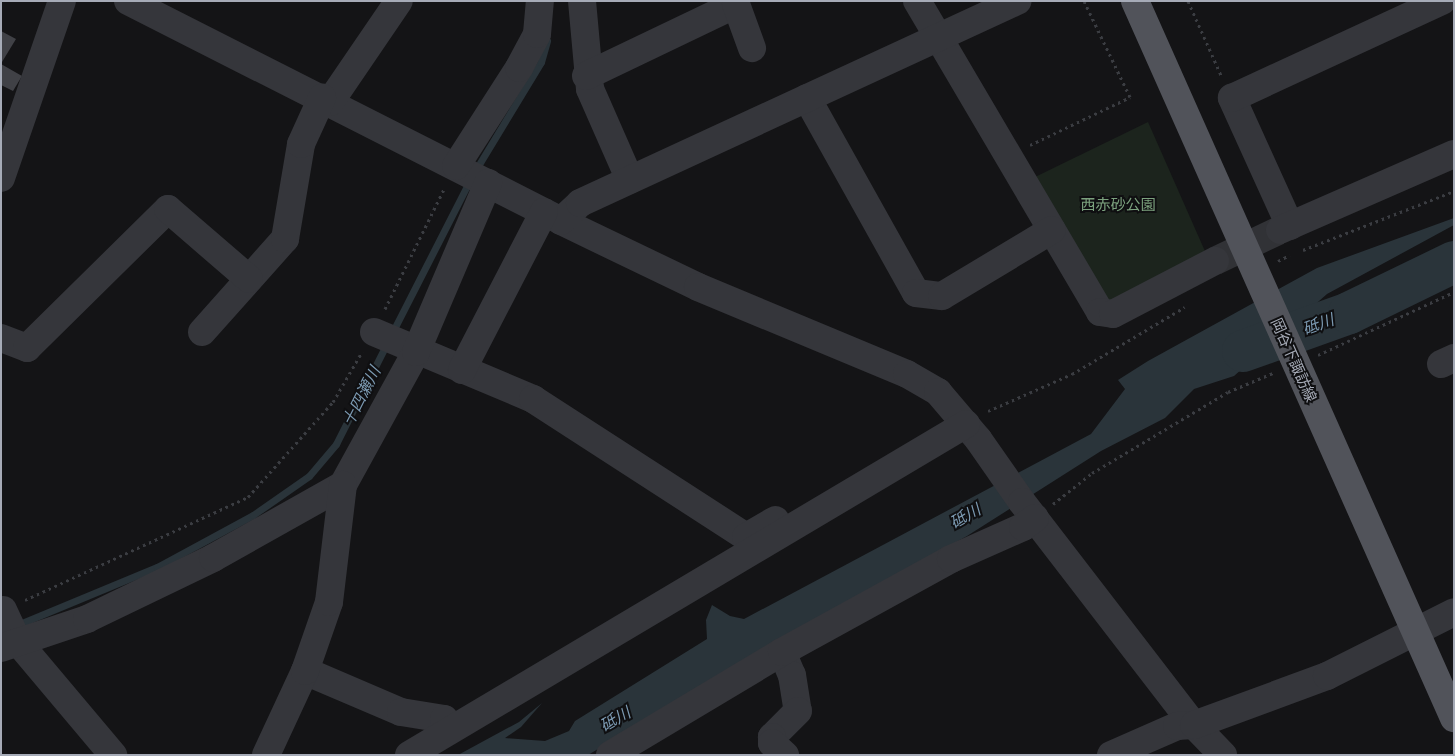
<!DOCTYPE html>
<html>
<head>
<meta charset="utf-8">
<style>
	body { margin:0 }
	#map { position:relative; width:1455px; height:756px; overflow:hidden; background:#141416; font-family:"PT Sans Narrow","Noto Sans JP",sans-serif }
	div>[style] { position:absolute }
	.green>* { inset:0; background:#1c241d }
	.water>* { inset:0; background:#2a343a }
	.stream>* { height:7px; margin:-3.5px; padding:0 3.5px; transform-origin:3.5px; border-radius:3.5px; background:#2a343a }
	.river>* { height:42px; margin:-21px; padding:0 21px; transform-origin:21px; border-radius:21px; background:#2a343a }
	.building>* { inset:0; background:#404146 }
	.minor-tunnel>* { height:28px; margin-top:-14px; transform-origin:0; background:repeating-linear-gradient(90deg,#313236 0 28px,transparent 0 42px) }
	.path>* { height:3px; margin-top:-1.5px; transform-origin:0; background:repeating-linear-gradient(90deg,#3b3d42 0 2.5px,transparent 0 6.5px) }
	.minor>* { height:28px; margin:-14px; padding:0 14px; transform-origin:14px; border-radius:14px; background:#35363b }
	.major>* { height:28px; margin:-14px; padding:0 14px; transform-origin:14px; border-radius:14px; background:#51535a }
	span { translate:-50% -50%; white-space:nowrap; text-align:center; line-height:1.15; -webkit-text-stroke:4px #0f0f11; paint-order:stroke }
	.park-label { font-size:15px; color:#7ca27e }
	.street-label { font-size:15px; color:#a6abb7 }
	.water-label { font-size:16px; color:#7c9ab2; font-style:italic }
	.frame { position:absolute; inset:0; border:2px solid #a6abb7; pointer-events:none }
</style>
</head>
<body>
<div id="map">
	<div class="green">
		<i style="clip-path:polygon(1148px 122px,1208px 258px,1112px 307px,1033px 178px)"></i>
	</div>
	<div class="water">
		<i style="clip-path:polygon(1454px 218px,1454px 225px,1327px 294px,1234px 376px,1194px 389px,1165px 418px,1101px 451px,967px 536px,745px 661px,588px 755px,458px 755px,519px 722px,542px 703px,521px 727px,505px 738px,545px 741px,569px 731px,575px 721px,707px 639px,706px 620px,712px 605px,730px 616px,744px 619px,1091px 434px,1125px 389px,1118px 380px,1148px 361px,1317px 268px)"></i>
	</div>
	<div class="stream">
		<i style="left:475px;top:171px;width:127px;rotate:-58.8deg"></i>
		<i style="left:541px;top:62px;width:22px;rotate:-74deg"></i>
		<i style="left:392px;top:333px;width:172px;rotate:-63deg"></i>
		<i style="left:17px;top:625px;width:152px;rotate:-22.5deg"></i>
		<i style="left:157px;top:567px;width:109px;rotate:-28.4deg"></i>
		<i style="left:253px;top:515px;width:68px;rotate:-34.9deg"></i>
		<i style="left:309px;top:476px;width:42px;rotate:-49.8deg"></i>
		<i style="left:336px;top:444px;width:113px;rotate:-63.2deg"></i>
	</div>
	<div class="river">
		<i style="left:1243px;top:351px;width:113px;rotate:-19.7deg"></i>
		<i style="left:1349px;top:313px;width:117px;rotate:-25.9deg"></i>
	</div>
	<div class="building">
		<i style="clip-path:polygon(1px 31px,16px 39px,2px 62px,1px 62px)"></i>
		<i style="clip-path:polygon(1px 64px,22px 76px,13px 91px,1px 85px)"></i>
	</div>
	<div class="minor-tunnel">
		<i style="left:1215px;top:261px;width:72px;rotate:-25.5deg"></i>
	</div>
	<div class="path">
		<i style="left:1188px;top:1px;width:81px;rotate:66deg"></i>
		<i style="left:1030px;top:145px;width:111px;rotate:-25.6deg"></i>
		<i style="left:1130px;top:97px;width:106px;rotate:-115.6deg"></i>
		<i style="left:1303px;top:250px;width:162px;rotate:-21.3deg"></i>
		<i style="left:1278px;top:261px;width:13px;rotate:-27deg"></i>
		<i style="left:385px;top:309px;width:134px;rotate:-63.8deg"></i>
		<i style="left:1318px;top:355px;width:150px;rotate:-24.9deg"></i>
		<i style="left:988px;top:411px;width:92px;rotate:-23.8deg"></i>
		<i style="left:1072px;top:374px;width:131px;rotate:-30.7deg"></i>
		<i style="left:1053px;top:504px;width:50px;rotate:-38.5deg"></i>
		<i style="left:1092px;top:473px;width:158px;rotate:-30.8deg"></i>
		<i style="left:1228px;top:392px;width:49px;rotate:-22.9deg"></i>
		<i style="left:25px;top:600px;width:246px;rotate:-24.8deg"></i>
		<i style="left:248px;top:497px;width:127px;rotate:-48.2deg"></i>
		<i style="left:333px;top:402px;width:58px;rotate:-59.9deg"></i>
	</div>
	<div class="minor">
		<i style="left:128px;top:1px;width:486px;rotate:26.9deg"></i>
		<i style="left:561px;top:221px;width:152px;rotate:25.7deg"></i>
		<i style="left:698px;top:287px;width:226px;rotate:22.6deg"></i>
		<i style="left:907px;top:374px;width:36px;rotate:30deg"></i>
		<i style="left:938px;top:392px;width:62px;rotate:49.6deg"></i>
		<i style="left:978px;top:439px;width:77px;rotate:55.1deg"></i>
		<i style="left:1022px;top:502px;width:282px;rotate:52.4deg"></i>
		<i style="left:1194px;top:725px;width:42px;rotate:46deg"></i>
		<i style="left:582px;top:1px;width:88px;rotate:84.8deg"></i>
		<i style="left:590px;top:89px;width:99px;rotate:66.3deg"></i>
		<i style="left:917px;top:1px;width:361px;rotate:59.5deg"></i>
		<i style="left:1100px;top:312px;width:13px;rotate:9deg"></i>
		<i style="left:1113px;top:314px;width:115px;rotate:-27.5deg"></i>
		<i style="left:586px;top:76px;width:166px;rotate:-25.6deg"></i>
		<i style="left:736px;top:4px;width:47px;rotate:70deg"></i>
		<i style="left:807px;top:98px;width:223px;rotate:60.8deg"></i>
		<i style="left:916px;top:293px;width:26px;rotate:7deg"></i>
		<i style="left:942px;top:296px;width:128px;rotate:-31deg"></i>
		<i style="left:330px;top:102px;width:122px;rotate:-55.7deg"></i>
		<i style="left:456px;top:166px;width:117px;rotate:-57.3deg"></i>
		<i style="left:519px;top:68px;width:38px;rotate:-62deg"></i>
		<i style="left:537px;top:34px;width:33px;rotate:-85deg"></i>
		<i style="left:1px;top:178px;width:187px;rotate:-71deg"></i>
		<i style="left:561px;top:221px;width:26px;rotate:-43deg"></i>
		<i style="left:580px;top:203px;width:482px;rotate:-24.8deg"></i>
		<i style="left:1290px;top:226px;width:141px;rotate:-114.4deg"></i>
		<i style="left:1232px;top:98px;width:231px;rotate:-24.8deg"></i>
		<i style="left:1280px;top:230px;width:190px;rotate:-23.6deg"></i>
		<i style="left:202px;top:332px;width:125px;rotate:-48.3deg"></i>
		<i style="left:285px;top:239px;width:96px;rotate:-80.4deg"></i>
		<i style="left:301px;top:144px;width:51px;rotate:-65.5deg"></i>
		<i style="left:374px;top:332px;width:173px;rotate:22.8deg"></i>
		<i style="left:533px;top:399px;width:254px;rotate:32.9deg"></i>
		<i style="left:746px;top:537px;width:34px;rotate:-30deg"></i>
		<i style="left:1px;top:338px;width:28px;rotate:21deg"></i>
		<i style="left:27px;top:348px;width:198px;rotate:-44.6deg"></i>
		<i style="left:168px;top:209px;width:107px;rotate:40.8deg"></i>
		<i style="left:1441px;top:364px;width:14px;rotate:-25deg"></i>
		<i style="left:462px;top:370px;width:178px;rotate:-62.6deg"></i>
		<i style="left:3px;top:610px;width:35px;rotate:65deg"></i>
		<i style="left:18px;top:642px;width:148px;rotate:49.9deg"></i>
		<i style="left:1px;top:648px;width:91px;rotate:-18.6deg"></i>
		<i style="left:87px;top:619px;width:140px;rotate:-25.8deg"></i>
		<i style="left:213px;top:558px;width:149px;rotate:-29.3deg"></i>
		<i style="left:343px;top:485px;width:152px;rotate:-61.2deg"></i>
		<i style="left:416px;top:352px;width:184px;rotate:-66.9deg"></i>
		<i style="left:782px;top:652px;width:25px;rotate:67deg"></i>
		<i style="left:792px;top:675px;width:36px;rotate:81deg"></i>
		<i style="left:798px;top:711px;width:37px;rotate:135deg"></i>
		<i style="left:772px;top:737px;width:6px;rotate:90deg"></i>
		<i style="left:772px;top:743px;width:18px;rotate:43deg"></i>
		<i style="left:305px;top:671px;width:104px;rotate:23.1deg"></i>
		<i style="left:401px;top:712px;width:44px;rotate:9.2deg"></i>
		<i style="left:444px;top:719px;width:11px;rotate:56deg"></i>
		<i style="left:266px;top:755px;width:93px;rotate:-65.1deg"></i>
		<i style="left:305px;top:671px;width:73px;rotate:-70.8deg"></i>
		<i style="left:329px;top:602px;width:118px;rotate:-83.2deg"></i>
		<i style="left:409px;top:755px;width:648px;rotate:-30.72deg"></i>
		<i style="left:610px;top:755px;width:200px;rotate:-30.9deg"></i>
		<i style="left:782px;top:652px;width:193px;rotate:-28.8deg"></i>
		<i style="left:951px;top:559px;width:79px;rotate:-24deg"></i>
		<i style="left:1023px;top:527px;width:15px;rotate:-37deg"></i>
		<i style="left:1111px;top:755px;width:72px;rotate:-23.7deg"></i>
		<i style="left:1177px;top:726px;width:17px;rotate:-3deg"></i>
		<i style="left:1194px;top:725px;width:142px;rotate:-20.2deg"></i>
		<i style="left:1327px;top:676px;width:142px;rotate:-26.7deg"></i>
	</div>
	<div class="major">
		<i style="left:1135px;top:1px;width:785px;rotate:66.02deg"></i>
	</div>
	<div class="park-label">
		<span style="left:1118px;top:205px">西赤砂公園</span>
	</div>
	<div class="street-label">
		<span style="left:1294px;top:360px;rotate:66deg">岡谷下諏訪線</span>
	</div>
	<div class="water-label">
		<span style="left:1318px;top:324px;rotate:-20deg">砥川</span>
		<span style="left:361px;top:396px;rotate:-63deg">十四瀬川</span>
		<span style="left:965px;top:516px;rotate:-30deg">砥川</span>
		<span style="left:615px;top:719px;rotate:-30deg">砥川</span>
	</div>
	<div class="frame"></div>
</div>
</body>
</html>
